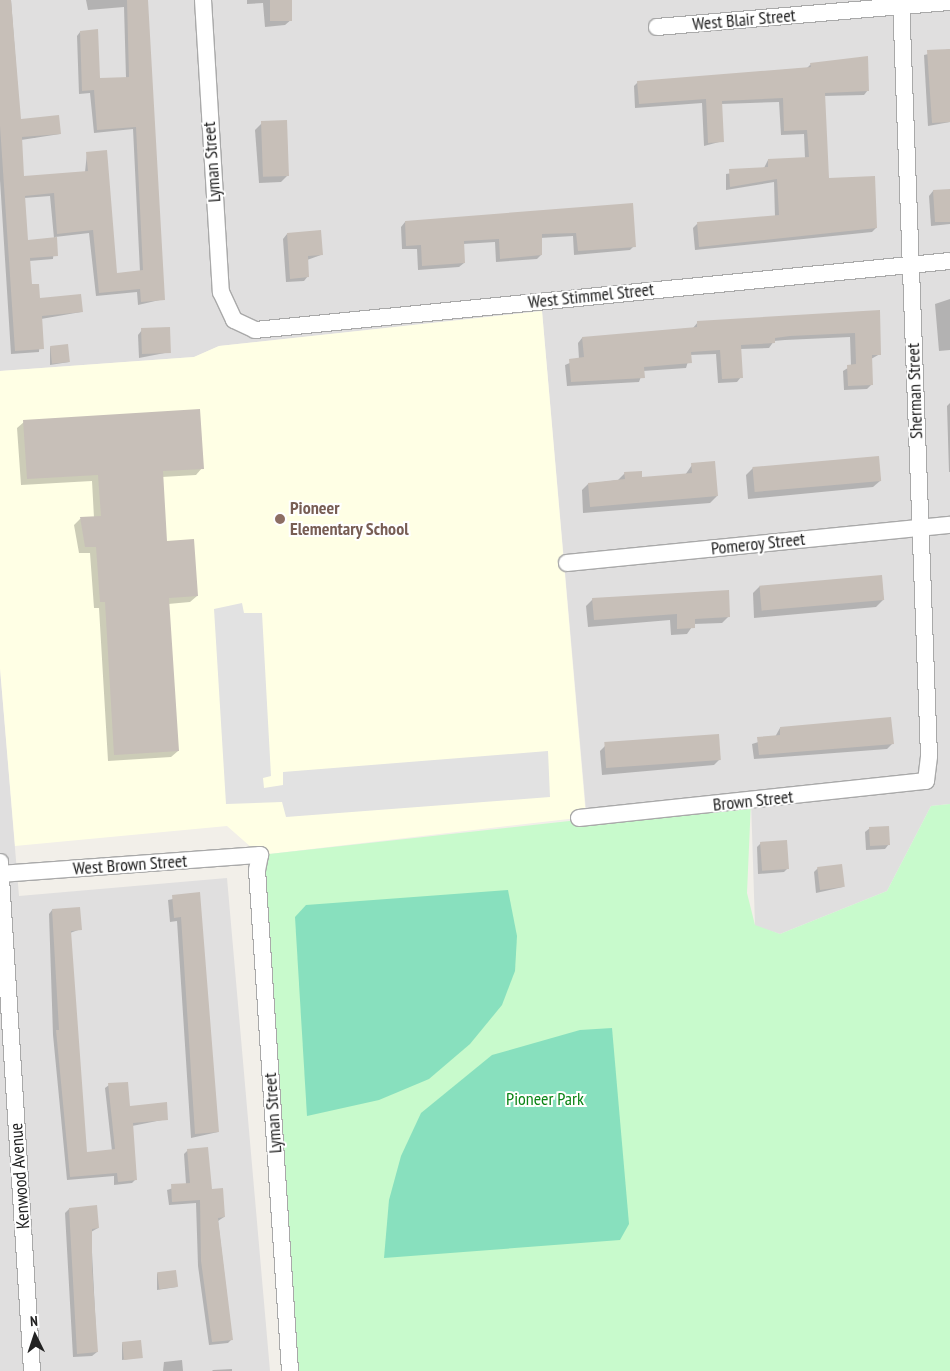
<!DOCTYPE html>
<html>
<head>
<meta charset="utf-8">
<style>
	body { margin:0 }
	#map { position:relative; width:950px; height:1371px; overflow:hidden; background:#f2efe9; font-family:"PT Sans Narrow",sans-serif }
	div>[style] { position:absolute }
	.residential>* { inset:0; background:#e0dfdf }
	.education>* { inset:0; background:#ffffe5 }
	.park>* { inset:0; background:#c8facc }
	.pitch>* { inset:0; background:#88e0be }
	.parking>* { inset:0; background:#e2e2e2 }
	.shadow>* { inset:0; background:#0003 }
	.building>* { inset:0; background:#c7bfb8; transform-origin:0 0 }
	.roads { filter:drop-shadow(1px 0 #a9a9a9) drop-shadow(-1px 0 #a9a9a9) drop-shadow(0 1px #a9a9a9) drop-shadow(0 -1px #a9a9a9) }
	.street>* { height:16px; margin:-8px; padding:0 8px; transform-origin:8px; border-radius:8px; background:#fff }
	.dots>* { width:14px; height:14px; translate:-50% -50%; box-sizing:border-box; border:2px solid #fff; border-radius:50% }
	span { translate:-50% -50%; white-space:nowrap; text-align:center; line-height:1.15; -webkit-text-stroke:4px #fff; paint-order:stroke }
	.street-label { font-size:18px; color:#222 }
	.education-label { font-size:18px; color:#785e54; font-weight:700 }
	.left { translate:0 -50%; text-align:left }
	.park-label { font-size:18px; color:#0c8416 }
	.north { position:absolute; left:10px; top:1311px; width:50px; height:50px; -webkit-text-stroke:4px #fff; paint-order:stroke; rotate:356deg; font-size:14px; font-weight:700; line-height:20px; text-align:center; color:#222 }
	.north::after { content:''; display:block; margin:auto; width:18px; height:22px; background:#222; clip-path:polygon(50% 0,100% 100%,50% 72%,0 100%) }
</style>
</head>
<body>
<div id="map">
	<div class="residential">
		<i style="clip-path:polygon(0 0,950px 0,950px 804px,931px 806px,887px 891px,780px 934px,755px 926px,751px 801px,586px 811px,542px 311px,219px 346px,194px 357px,0 371px)"></i>
		<i style="clip-path:polygon(0 668px,19px 896px,227px 878px,270px 1371px,0 1371px)"></i>
	</div>
	<div class="education">
		<i style="clip-path:polygon(542px 311px,586px 817px,260px 855px,227px 826px,15px 846px,0 668px,0 371px,194px 357px,219px 346px)"></i>
	</div>
	<div class="park">
		<i style="clip-path:polygon(751px 801px,747px 893px,755px 925px,780px 934px,887px 891px,931px 806px,950px 804px,950px 1371px,290px 1371px,260px 855px)"></i>
	</div>
	<div class="pitch">
		<i style="clip-path:polygon(508px 890px,517px 936px,515px 971px,502px 1005px,470px 1044px,429px 1079px,379px 1100px,307px 1116px,295px 917px,306px 905px)"></i>
		<i style="clip-path:polygon(612px 1028px,629px 1224px,620px 1240px,384px 1258px,389px 1200px,401px 1156px,421px 1113px,492px 1055px,580px 1030px)"></i>
	</div>
	<div class="parking">
		<i style="clip-path:polygon(242px 603px,244px 613px,262px 613px,271px 776px,263px 778px,264px 788px,283px 785px,283px 772px,548px 751px,550px 797px,286px 817px,282px 802px,226px 804px,214px 609px)"></i>
	</div>
	<div class="shadow">
		<i style="clip-path:polygon(evenodd,0 0,11px 0,20px 120px,60px 134px,21px 140px,23px 178px,85px 172px,87px 153px,116px 274px,140px 272px,133px 129px,94px 133px,90px 93px,79px 94px,77px 36px,80px 32px,98px 80px,126px 78px,124px 7px,88px 10px,86px 0,146px 0,164px 299px,138px 305px,137px 292px,96px 296px,89px 233px,55px 237px,53px 259px,29px 261px,31px 286px,39px 300px,81px 312px,41px 319px,39px 352px,11px 354px,0 180px,0 0,50px 196px,54px 238px,27px 241px,24px 198px,50px 196px)"></i>
		<i style="clip-path:polygon(247px 0,291px 0,292px 19px,285px 25px,265px 27px,263px 3px,247px 4px)"></i>
		<i style="clip-path:polygon(950px 49px,950px 122px,928px 126px,924px 55px)"></i>
		<i style="clip-path:polygon(811px 64px,868px 90px,864px 95px,824px 96px,828px 179px,876px 228px,872px 232px,695px 250px,693px 228px,697px 224px,775px 217px,774px 182px,726px 190px,726px 174px,764px 168px,768px 160px,805px 158px,804px 134px,781px 135px,779px 102px,721px 104px,723px 141px,704px 146px,702px 103px,635px 108px,634px 86px,638px 82px,807px 68px)"></i>
		<i style="clip-path:polygon(262px 123px,288px 175px,281px 182px,259px 183px,255px 130px)"></i>
		<i style="clip-path:polygon(933px 191px,950px 191px,950px 224px,931px 226px,929px 196px)"></i>
		<i style="clip-path:polygon(632px 204px,634px 246px,630px 250px,574px 255px,573px 236px,540px 238px,541px 255px,537px 259px,496px 262px,495px 242px,463px 244px,464px 263px,459px 267px,418px 270px,417px 249px,402px 249px,401px 227px,405px 222px)"></i>
		<i style="clip-path:polygon(287px 234px,321px 255px,307px 260px,308px 276px,304px 281px,286px 282px,283px 239px)"></i>
		<i style="clip-path:polygon(950px 299px,950px 354px,950px 350px,939px 351px,935px 304px)"></i>
		<i style="clip-path:polygon(879px 311px,880px 354px,871px 359px,872px 384px,867px 389px,844px 390px,843px 371px,851px 366px,850px 337px,785px 340px,774px 341px,769px 348px,740px 349px,741px 377px,737px 382px,718px 383px,716px 354px,690px 355px,686px 368px,643px 371px,639px 382px,567px 386px,565px 365px,579px 359px,578px 343px,582px 338px,693px 328px,698px 322px)"></i>
		<i style="clip-path:polygon(142px 330px,170px 352px,139px 358px,138px 335px)"></i>
		<i style="clip-path:polygon(50px 347px,69px 362px,50px 365px)"></i>
		<i style="clip-path:polygon(950px 403px,950px 472px,949px 472px,947px 406px)"></i>
		<i style="clip-path:polygon(24px 422px,202px 468px,196px 475px,162px 477px,166px 542px,197px 596px,190px 602px,168px 604px,178px 751px,171px 757px,108px 761px,99px 608px,94px 608px,90px 553px,79px 553px,74px 525px,80px 519px,94px 518px,92px 481px,21px 485px,17px 428px)"></i>
		<i style="clip-path:polygon(692px 465px,717px 496px,710px 503px,583px 513px,582px 490px,588px 484px,618px 480px,625px 473px,641px 479px,685px 475px)"></i>
		<i style="clip-path:polygon(753px 468px,880px 481px,873px 487px,748px 499px,746px 475px)"></i>
		<i style="clip-path:polygon(760px 586px,883px 600px,876px 607px,754px 618px,753px 593px)"></i>
		<i style="clip-path:polygon(593px 599px,729px 616px,722px 623px,694px 624px,687px 634px,671px 635px,670px 620px,588px 627px,586px 606px)"></i>
		<i style="clip-path:polygon(780px 728px,893px 743px,887px 749px,754px 759px,752px 744px,775px 737px)"></i>
		<i style="clip-path:polygon(605px 746px,720px 759px,714px 765px,602px 775px,600px 751px)"></i>
		<i style="clip-path:polygon(870px 828px,889px 844px,885px 849px,866px 850px,865px 832px)"></i>
		<i style="clip-path:polygon(761px 843px,788px 868px,784px 872px,758px 874px,757px 847px)"></i>
		<i style="clip-path:polygon(818px 868px,843px 887px,816px 893px,814px 872px)"></i>
		<i style="clip-path:polygon(198px 894px,218px 1132px,191px 1138px,177px 921px,170px 922px,168px 900px)"></i>
		<i style="clip-path:polygon(52px 910px,81px 929px,70px 933px,86px 1154px,112px 1151px,105px 1088px,109px 1085px,129px 1107px,167px 1119px,132px 1126px,136px 1179px,132px 1183px,114px 1185px,114px 1176px,67px 1180px,53px 1035px,49px 914px)"></i>
		<i style="clip-path:polygon(188px 1150px,224px 1217px,218px 1221px,232px 1339px,228px 1343px,209px 1345px,198px 1266px,196px 1203px,169px 1205px,167px 1190px,186px 1184px,184px 1154px)"></i>
		<i style="clip-path:polygon(69px 1209px,98px 1228px,91px 1232px,97px 1352px,92px 1356px,73px 1357px,65px 1213px)"></i>
		<i style="clip-path:polygon(157px 1273px,177px 1287px,157px 1290px)"></i>
		<i style="clip-path:polygon(122px 1343px,142px 1357px,122px 1360px)"></i>
		<i style="clip-path:polygon(182px 1360px,183px 1371px,163px 1371px,164px 1362px)"></i>
		<i style="clip-path:polygon(232px 1369px,232px 1371px,212px 1371px,213px 1370px)"></i>
	</div>
	<div class="building">
		<i style="clip-path:polygon(0 0,11px 0,21px 119px,59px 115px,61px 134px,22px 137px,24px 176px,88px 171px,86px 152px,107px 150px,117px 273px,143px 270px,136px 127px,97px 130px,94px 90px,82px 91px,80px 31px,98px 29px,100px 78px,129px 77px,127px 0,148px 0,165px 300px,141px 302px,140px 289px,99px 293px,93px 230px,57px 234px,54px 193px,25px 196px,28px 240px,57px 237px,58px 256px,30px 258px,32px 284px,39px 284px,40px 298px,81px 294px,83px 312px,42px 316px,44px 349px,15px 351px,0 126px)"></i>
		<i style="left:270px;top:0;width:22px;height:21px"></i>
		<i style="clip-path:polygon(950px 49px,950px 122px,932px 123px,927px 50px)"></i>
		<i style="clip-path:polygon(868px 56px,869px 91px,825px 93px,829px 178px,875px 176px,877px 228px,699px 247px,697px 222px,779px 215px,777px 179px,730px 187px,729px 169px,768px 167px,768px 159px,809px 157px,807px 130px,784px 131px,783px 98px,722px 101px,724px 142px,708px 143px,706px 99px,639px 104px,637px 81px,811px 67px,810px 63px)"></i>
		<i style="left:287px;top:120px;width:56px;height:26px;rotate:88deg"></i>
		<i style="clip-path:polygon(950px 189px,950px 222px,935px 222px,933px 190px)"></i>
		<i style="clip-path:polygon(633px 203px,636px 247px,578px 251px,576px 233px,542px 234px,542px 255px,500px 259px,499px 239px,464px 241px,465px 263px,422px 266px,421px 245px,406px 246px,405px 221px)"></i>
		<i style="clip-path:polygon(321px 230px,323px 255px,308px 256px,309px 277px,290px 279px,287px 233px)"></i>
		<i style="clip-path:polygon(880px 310px,881px 355px,872px 355px,873px 385px,848px 386px,847px 365px,856px 364px,855px 333px,790px 336px,775px 338px,775px 343px,741px 345px,743px 378px,722px 379px,720px 350px,691px 352px,692px 363px,644px 367px,645px 378px,571px 382px,569px 359px,584px 357px,582px 337px,697px 327px,697px 321px)"></i>
		<i style="left:170px;top:327px;width:26px;height:29px;rotate:88deg"></i>
		<i style="left:68px;top:344px;width:18px;height:18px;rotate:84deg"></i>
		<i style="clip-path:polygon(200px 409px,204px 469px,163px 471px,167px 541px,194px 539px,198px 596px,169px 598px,179px 751px,114px 755px,105px 602px,100px 602px,96px 547px,85px 547px,80px 517px,101px 516px,98px 475px,27px 479px,23px 420px)"></i>
		<i style="left:879px;top:456px;width:25px;height:127px;rotate:85deg"></i>
		<i style="clip-path:polygon(715px 461px,718px 496px,590px 507px,588px 483px,625px 479px,624px 472px,642px 471px,642px 477px,692px 473px,691px 463px)"></i>
		<i style="left:882px;top:575px;width:25px;height:123px;rotate:85deg"></i>
		<i style="clip-path:polygon(729px 590px,730px 617px,695px 619px,695px 628px,677px 629px,677px 614px,594px 620px,592px 598px)"></i>
		<i style="clip-path:polygon(891px 717px,894px 744px,759px 755px,757px 737px,780px 735px,780px 727px)"></i>
		<i style="left:719px;top:734px;width:26px;height:115px;rotate:86deg"></i>
		<i style="left:889px;top:826px;width:19px;height:20px;rotate:87deg"></i>
		<i style="left:787px;top:840px;width:29px;height:27px;rotate:86deg"></i>
		<i style="left:842px;top:864px;width:23px;height:25px;rotate:83deg"></i>
		<i style="clip-path:polygon(200px 892px,219px 1132px,195px 1134px,181px 917px,174px 918px,172px 895px)"></i>
		<i style="clip-path:polygon(80px 907px,82px 930px,71px 931px,87px 1152px,115px 1149px,108px 1083px,128px 1082px,130px 1106px,167px 1102px,168px 1120px,133px 1123px,137px 1180px,118px 1182px,117px 1173px,70px 1177px,56px 1030px,59px 1030px,52px 909px)"></i>
		<i style="clip-path:polygon(208px 1147px,212px 1189px,223px 1188px,225px 1217px,218px 1218px,233px 1340px,212px 1342px,201px 1261px,200px 1200px,172px 1202px,171px 1184px,190px 1183px,187px 1149px)"></i>
		<i style="clip-path:polygon(97px 1205px,99px 1228px,92px 1229px,92px 1266px,98px 1352px,77px 1354px,69px 1208px)"></i>
		<i style="left:176px;top:1270px;width:17px;height:19px;rotate:83deg"></i>
		<i style="left:141px;top:1340px;width:18px;height:19px;rotate:84deg"></i>
	</div>
	<div class="roads">
		<div class="street">
			<i style="left:203px;top:0;width:293px;rotate:86.5deg"></i>
			<i style="left:221px;top:292px;width:31px;rotate:65deg"></i>
			<i style="left:234px;top:320px;width:23px;rotate:25deg"></i>
			<i style="left:255px;top:330px;width:698px;rotate:-5.67deg"></i>
			<i style="left:657px;top:27px;width:294px;rotate:-4.9deg"></i>
			<i style="left:567px;top:563px;width:385px;rotate:-5.7deg"></i>
			<i style="left:579px;top:818px;width:349px;rotate:-6.1deg"></i>
			<i style="left:926px;top:781px;width:25px;rotate:-83deg"></i>
			<i style="left:929px;top:756px;width:757px;rotate:-92.12deg"></i>
			<i style="left:0;top:862px;width:510px;rotate:86.4deg"></i>
			<i style="left:0;top:874px;width:261px;rotate:-4.2deg"></i>
			<i style="left:260px;top:855px;width:15px;rotate:101deg"></i>
			<i style="left:257px;top:870px;width:502px;rotate:86.23deg"></i>
		</div>
	</div>
	<div class="dots">
		<i style="left:280px;top:519px;background:#8d6e63"></i>
	</div>
	<div class="street-label">
		<span style="left:744px;top:20px;rotate:-5deg">West Blair Street</span>
		<span style="left:212px;top:162px;rotate:-94deg">Lyman Street</span>
		<span style="left:591px;top:296px;rotate:-6deg">West Stimmel Street</span>
		<span style="left:915px;top:391px;rotate:-92deg">Sherman Street</span>
		<span style="left:758px;top:544px;rotate:-6deg">Pomeroy Street</span>
		<span style="left:753px;top:801px;rotate:-6deg">Brown Street</span>
		<span style="left:130px;top:865px;rotate:-4deg">West Brown Street</span>
		<span style="left:273px;top:1113px;rotate:-94deg">Lyman Street</span>
		<span style="left:20px;top:1176px;rotate:-94deg">Kenwood Avenue</span>
	</div>
	<div class="education-label">
		<span class="left" style="left:290px;top:519px">Pioneer<br>Elementary School</span>
	</div>
	<div class="park-label">
		<span style="left:545px;top:1099px">Pioneer Park</span>
	</div>
	<div class="north">N</div>
</div>
</body>
</html>
